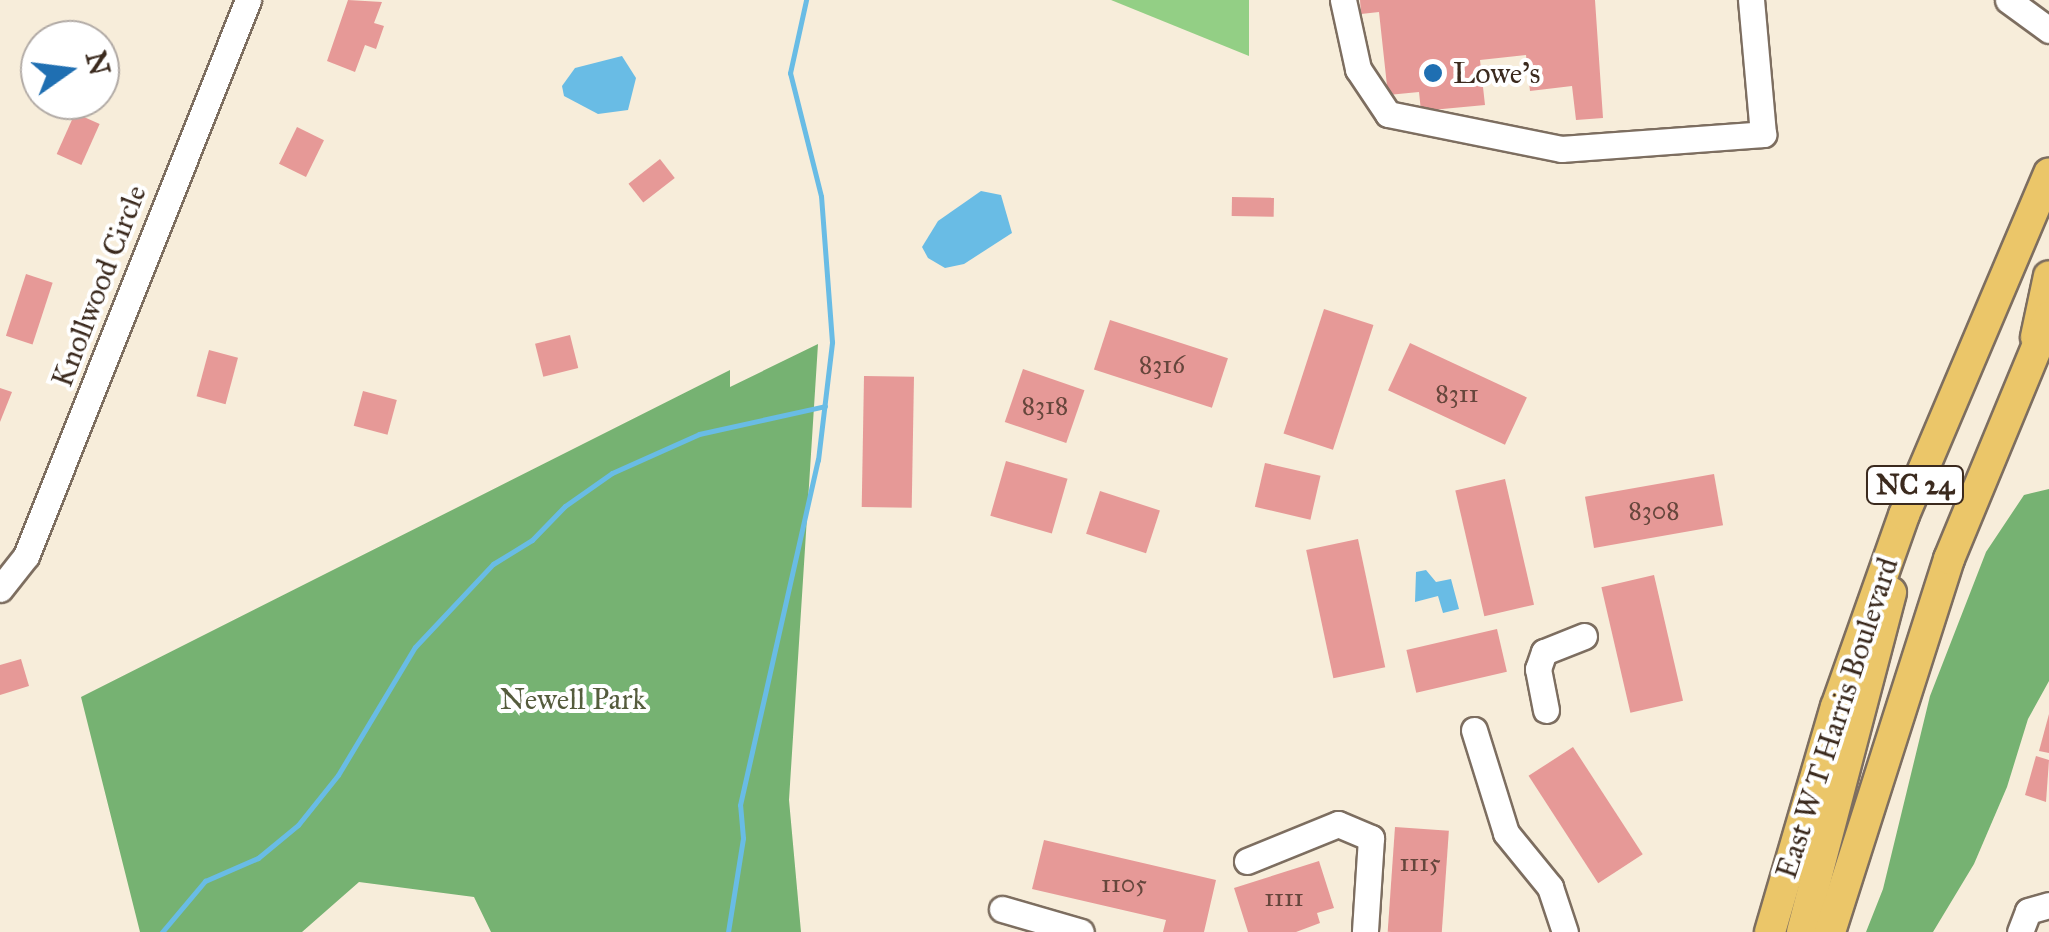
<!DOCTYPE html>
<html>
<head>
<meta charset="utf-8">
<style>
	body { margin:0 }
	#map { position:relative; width:2049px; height:932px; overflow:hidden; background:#f7edda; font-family:"IM FELL Great Primer",serif }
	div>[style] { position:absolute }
	.green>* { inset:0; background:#93cf85 }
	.forest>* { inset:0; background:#76b272 }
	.water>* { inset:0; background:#69bce5 }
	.stream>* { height:5px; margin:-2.5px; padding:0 2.5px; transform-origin:2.5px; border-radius:2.5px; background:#69bce5 }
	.building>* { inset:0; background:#e69997; transform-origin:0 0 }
	.roads { filter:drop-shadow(2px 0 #7d6e60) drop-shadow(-2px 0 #7d6e60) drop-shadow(0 2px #7d6e60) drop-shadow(0 -2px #7d6e60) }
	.minor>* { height:25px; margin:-12.5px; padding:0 12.5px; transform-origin:12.5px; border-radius:12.5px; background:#fff }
	.major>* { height:30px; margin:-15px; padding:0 15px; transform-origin:15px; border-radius:15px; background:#ebc669 }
	.dots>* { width:28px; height:28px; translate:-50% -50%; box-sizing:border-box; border:5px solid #fff; border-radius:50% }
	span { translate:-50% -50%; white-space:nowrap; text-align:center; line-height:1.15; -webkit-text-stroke:8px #fff; paint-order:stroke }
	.number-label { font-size:25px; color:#66463c }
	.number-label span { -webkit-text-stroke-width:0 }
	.shield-label span { padding:2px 8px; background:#fff; border:2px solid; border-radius:8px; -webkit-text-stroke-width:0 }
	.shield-label { font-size:28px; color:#3b2a1e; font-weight:700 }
	.poi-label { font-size:30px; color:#3b2a1e }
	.left { translate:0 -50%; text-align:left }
	.street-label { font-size:30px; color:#3b2a1e }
	.park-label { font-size:30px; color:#555c3d }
	.north { position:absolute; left:20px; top:20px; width:100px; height:100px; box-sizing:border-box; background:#fff; border:2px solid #b1aaa5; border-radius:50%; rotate:76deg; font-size:28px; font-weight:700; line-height:40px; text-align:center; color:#3b2a1e }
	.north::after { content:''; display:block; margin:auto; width:35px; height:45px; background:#1f6fb2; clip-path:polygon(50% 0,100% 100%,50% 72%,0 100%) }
</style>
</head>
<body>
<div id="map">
	<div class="green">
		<i style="clip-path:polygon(1111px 0,1249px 0,1249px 56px)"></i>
	</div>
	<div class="forest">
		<i style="clip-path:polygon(818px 344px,789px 800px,801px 932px,491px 932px,474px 897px,359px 882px,302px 932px,140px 932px,81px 697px,730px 370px,730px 387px)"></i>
		<i style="clip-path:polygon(2049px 489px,2049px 681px,2028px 719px,2007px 787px,1974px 864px,1933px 932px,1866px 932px,1883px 889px,1930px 696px,1986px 552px,2024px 495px)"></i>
	</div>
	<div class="water">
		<i style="clip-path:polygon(622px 56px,636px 78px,628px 110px,598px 114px,564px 96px,562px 86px,575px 68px)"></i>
		<i style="clip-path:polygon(981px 191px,1001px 195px,1012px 233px,964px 264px,945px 268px,928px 258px,922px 247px,938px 221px)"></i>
		<i style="clip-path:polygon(1426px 570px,1436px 582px,1451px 579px,1459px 609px,1443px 613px,1438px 596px,1415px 602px,1416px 572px)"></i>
	</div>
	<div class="stream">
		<i style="left:162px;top:932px;width:67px;rotate:-49.9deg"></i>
		<i style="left:205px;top:881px;width:58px;rotate:-23.5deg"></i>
		<i style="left:258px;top:858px;width:52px;rotate:-39.5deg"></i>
		<i style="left:298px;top:825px;width:64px;rotate:-51.3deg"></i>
		<i style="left:338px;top:775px;width:149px;rotate:-59deg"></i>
		<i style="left:415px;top:647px;width:114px;rotate:-46.8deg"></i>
		<i style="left:493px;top:564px;width:46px;rotate:-31.6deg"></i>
		<i style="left:532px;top:540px;width:47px;rotate:-45.9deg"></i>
		<i style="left:565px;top:506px;width:57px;rotate:-35.1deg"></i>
		<i style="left:612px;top:473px;width:95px;rotate:-24.1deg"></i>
		<i style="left:699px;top:434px;width:129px;rotate:-12.5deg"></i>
		<i style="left:728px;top:932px;width:95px;rotate:-80.9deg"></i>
		<i style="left:743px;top:838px;width:33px;rotate:-95deg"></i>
		<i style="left:740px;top:805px;width:354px;rotate:-77.3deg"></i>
		<i style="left:818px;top:460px;width:119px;rotate:-83.2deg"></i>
		<i style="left:832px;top:342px;width:146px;rotate:-94.3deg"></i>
		<i style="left:821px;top:196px;width:127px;rotate:-104.1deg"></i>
		<i style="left:790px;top:73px;width:75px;rotate:-77.6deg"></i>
	</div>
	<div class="building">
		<i style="clip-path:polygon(348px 0,382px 2px,374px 23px,384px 26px,376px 49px,365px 45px,355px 72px,327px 61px)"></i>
		<i style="clip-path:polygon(1360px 0,1595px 0,1603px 118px,1576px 120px,1572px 86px,1530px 91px,1526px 55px,1480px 60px,1485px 105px,1421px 111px,1419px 92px,1388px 95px,1379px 12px,1361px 14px)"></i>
		<i style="left:75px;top:113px;width:27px;height:45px;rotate:24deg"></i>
		<i style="left:297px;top:127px;width:30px;height:41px;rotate:26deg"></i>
		<i style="left:660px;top:159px;width:24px;height:40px;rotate:52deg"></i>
		<i style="left:1232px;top:197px;width:42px;height:19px;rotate:1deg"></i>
		<i style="left:26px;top:274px;width:28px;height:65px;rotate:18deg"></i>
		<i style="left:1324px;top:309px;width:52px;height:131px;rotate:18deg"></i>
		<i style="left:1110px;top:320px;width:124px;height:52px;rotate:18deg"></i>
		<i style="left:570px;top:335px;width:34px;height:36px;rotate:76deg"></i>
		<i style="left:1410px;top:343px;width:129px;height:52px;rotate:25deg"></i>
		<i style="left:209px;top:350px;width:30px;height:48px;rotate:15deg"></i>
		<i style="left:1023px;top:369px;width:65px;height:56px;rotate:19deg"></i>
		<i style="left:864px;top:376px;width:50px;height:131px;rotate:1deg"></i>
		<i style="clip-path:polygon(0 388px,12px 392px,0 422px)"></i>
		<i style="left:363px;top:391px;width:35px;height:36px;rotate:15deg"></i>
		<i style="left:1006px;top:461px;width:64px;height:57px;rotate:16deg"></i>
		<i style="left:1265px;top:463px;width:57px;height:45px;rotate:13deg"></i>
		<i style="left:1714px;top:474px;width:52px;height:131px;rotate:80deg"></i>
		<i style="left:1505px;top:479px;width:129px;height:51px;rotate:77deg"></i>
		<i style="left:1100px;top:491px;width:63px;height:45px;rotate:18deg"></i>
		<i style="left:1358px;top:539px;width:131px;height:53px;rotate:78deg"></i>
		<i style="left:1654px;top:575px;width:129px;height:54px;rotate:77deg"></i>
		<i style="left:1497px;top:629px;width:44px;height:93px;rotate:77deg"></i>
		<i style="clip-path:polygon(21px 659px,29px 686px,0 695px,0 665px)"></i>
		<i style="clip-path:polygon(2049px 714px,2049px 753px,2039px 751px)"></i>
		<i style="left:1573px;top:747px;width:128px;height:53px;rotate:57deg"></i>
		<i style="clip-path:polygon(2036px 756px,2049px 760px,2046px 802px,2025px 795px)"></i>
		<i style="left:1395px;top:827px;width:54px;height:105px;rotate:4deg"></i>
		<i style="clip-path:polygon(1044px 840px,1216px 880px,1204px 932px,1163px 932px,1166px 920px,1032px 889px)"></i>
		<i style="clip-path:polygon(1319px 861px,1334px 908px,1317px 913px,1320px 923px,1296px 932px,1248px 932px,1234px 888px)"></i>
	</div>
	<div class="roads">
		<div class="minor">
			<i style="left:1343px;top:0;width:71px;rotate:77.7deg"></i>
			<i style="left:1358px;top:69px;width:54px;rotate:56.3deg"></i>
			<i style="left:1388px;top:114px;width:177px;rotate:11.4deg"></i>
			<i style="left:1561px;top:149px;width:203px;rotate:-4.2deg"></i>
			<i style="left:1763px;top:134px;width:135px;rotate:-95.1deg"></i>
			<i style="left:2008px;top:0;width:51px;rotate:36.2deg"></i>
			<i style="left:0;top:589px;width:42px;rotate:-51.8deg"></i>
			<i style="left:26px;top:556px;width:599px;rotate:-68.23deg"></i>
			<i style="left:1546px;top:710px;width:42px;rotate:-101deg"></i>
			<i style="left:1538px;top:669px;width:18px;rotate:-71deg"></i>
			<i style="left:1544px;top:652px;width:43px;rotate:-21.8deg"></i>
			<i style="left:1474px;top:730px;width:108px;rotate:72.7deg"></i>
			<i style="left:1506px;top:833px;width:70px;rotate:50.8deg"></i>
			<i style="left:1550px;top:887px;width:47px;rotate:71.6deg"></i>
			<i style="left:1247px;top:861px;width:98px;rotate:-22.1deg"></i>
			<i style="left:1338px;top:824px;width:36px;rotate:23deg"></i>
			<i style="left:1371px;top:838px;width:94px;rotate:93.7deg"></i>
			<i style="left:1002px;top:909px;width:82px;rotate:16.2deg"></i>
			<i style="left:2020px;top:932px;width:22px;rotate:-69deg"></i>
			<i style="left:2028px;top:911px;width:22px;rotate:-16deg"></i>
		</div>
		<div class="major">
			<i style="left:2036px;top:337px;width:62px;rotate:-78deg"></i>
			<i style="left:1770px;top:932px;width:234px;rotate:-73.7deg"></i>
			<i style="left:1836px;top:707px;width:204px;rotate:-70.5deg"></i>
			<i style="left:1904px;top:515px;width:371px;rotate:-67deg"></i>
			<i style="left:1802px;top:932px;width:351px;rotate:-75.3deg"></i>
			<i style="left:1830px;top:932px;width:392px;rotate:-72.3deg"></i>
			<i style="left:1949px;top:559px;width:262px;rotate:-67.5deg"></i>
		</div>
	</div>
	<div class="dots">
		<i style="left:1433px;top:73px;background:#1f6fb2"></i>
	</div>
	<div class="number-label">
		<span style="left:1162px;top:365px">8316</span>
		<span style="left:1457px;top:394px">8311</span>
		<span style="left:1045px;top:406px">8318</span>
		<span style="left:1654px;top:511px">8308</span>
		<span style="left:1420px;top:863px">1115</span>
		<span style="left:1124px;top:884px">1105</span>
		<span style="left:1284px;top:898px">1111</span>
	</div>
	<div class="shield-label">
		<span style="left:1915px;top:485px">NC 24</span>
	</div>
	<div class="poi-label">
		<span class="left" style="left:1453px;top:73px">Lowe's</span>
	</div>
	<div class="street-label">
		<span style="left:99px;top:286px;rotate:-69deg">Knollwood Circle</span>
		<span style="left:1837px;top:718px;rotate:-72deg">East W T Harris Boulevard</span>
	</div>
	<div class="park-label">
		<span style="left:573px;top:699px">Newell Park</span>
	</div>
	<div class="north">N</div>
</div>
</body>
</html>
